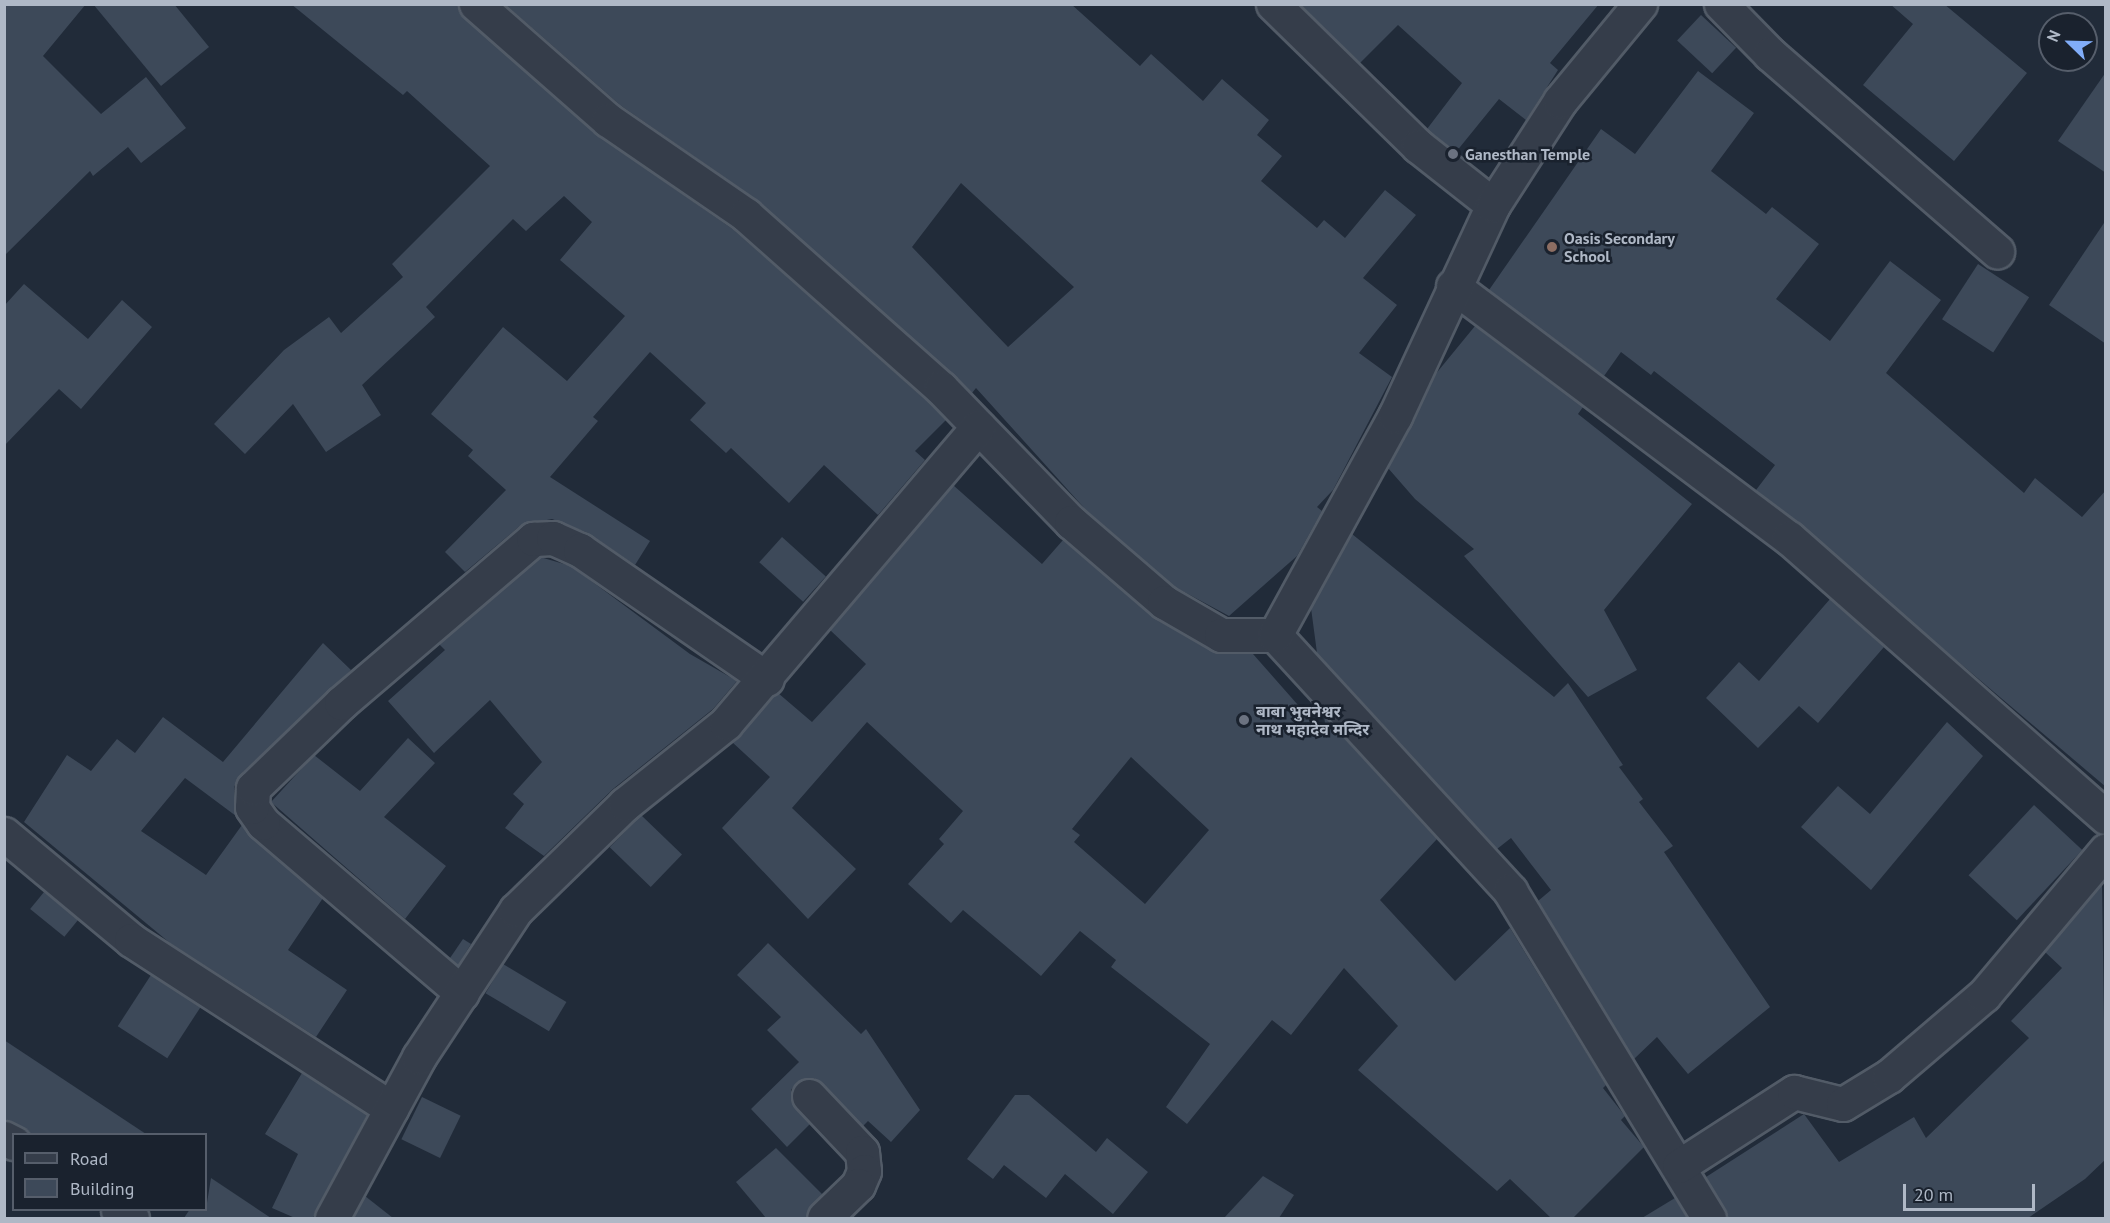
<!DOCTYPE html>
<html>
<head>
<meta charset="utf-8">
<style>
	body { margin:0 }
	#map { position:relative; width:2110px; height:1223px; overflow:hidden; background:#212b39; font-family:"PT Sans","Noto Sans Devanagari",sans-serif }
	div>[style] { position:absolute }
	.building>* { inset:0; background:#3d4959; transform-origin:0 0 }
	.roads { filter:drop-shadow(2px 0 #525b67) drop-shadow(-2px 0 #525b67) drop-shadow(0 2px #525b67) drop-shadow(0 -2px #525b67) }
	.minor>* { height:33px; margin:-16.5px; padding:0 16.5px; transform-origin:16.5px; border-radius:16.5px; background:#353d4a }
	.dots>* { width:16px; height:16px; translate:-50% -50%; box-sizing:border-box; border:3px solid #1a222e; border-radius:50% }
	span { translate:-50% -50%; white-space:nowrap; text-align:center; line-height:1.15; -webkit-text-stroke:5px #1a222e; paint-order:stroke }
	.poi-label { font-size:16px; color:#afb8c6; font-weight:700 }
	.left { translate:0 -50%; text-align:left }
	.frame { position:absolute; inset:0; border:6px solid #afb8c6; pointer-events:none }
	.legend { position:absolute; left:12px; top:1133px; width:195px; height:78px; box-sizing:border-box; background:#1a222e; border:2px solid #565e6b; margin:0; padding:8px 10px; list-style:none; font-size:18px; color:#afb8c6 }
	.legend li { display:flex; align-items:center; gap:12px; height:30px }
	.legend b { width:30px; border:2px solid #565e6b }
	.north { position:absolute; left:2038px; top:12px; width:60px; height:60px; box-sizing:border-box; background:#1a222e; border:2px solid #565e6b; border-radius:50%; rotate:293deg; font-size:16px; font-weight:700; line-height:24px; text-align:center; color:#afb8c6 }
	.north::after { content:''; display:block; margin:auto; width:21px; height:27px; background:#81adf9; clip-path:polygon(50% 0,100% 100%,50% 72%,0 100%) }
	.scale { position:absolute; left:1903px; top:1184px; width:132px; height:27px; box-sizing:border-box; border:3px solid #afb8c6; border-top:0; padding-left:8px; font-size:18px; line-height:21px; white-space:nowrap; color:#afb8c6; -webkit-text-stroke:4px #1a222e; paint-order:stroke }
</style>
</head>
<body>
<div id="map">
	<div class="building">
		<i style="clip-path:polygon(4px 4px,86px 4px,43px 56px,101px 114px,146px 77px,186px 128px,141px 163px,128px 147px,93px 176px,90px 171px,4px 256px)"></i>
		<i style="clip-path:polygon(93px 4px,174px 4px,209px 47px,161px 86px)"></i>
		<i style="clip-path:polygon(291px 4px,458px 4px,464px 18px,596px 134px,734px 230px,928px 402px,946px 420px,915px 451px,925px 460px,878px 515px,824px 465px,789px 503px,731px 448px,726px 453px,690px 420px,706px 403px,650px 352px,593px 417px,598px 421px,550px 477px,650px 541px,635px 565px,588px 533px,552px 519px,521px 525px,465px 572px,445px 552px,506px 490px,468px 456px,473px 450px,431px 414px,503px 327px,567px 381px,625px 316px,560px 260px,592px 222px,564px 196px,526px 231px,513px 219px,426px 307px,435px 317px,362px 385px,381px 415px,326px 452px,293px 404px,245px 454px,214px 424px,284px 350px,329px 317px,341px 333px,403px 277px,392px 264px,490px 166px,407px 91px,403px 95px)"></i>
		<i style="clip-path:polygon(evenodd,505px 4px,1071px 4px,1140px 66px,1151px 54px,1203px 101px,1222px 79px,1269px 120px,1257px 135px,1282px 156px,1261px 181px,1317px 228px,1324px 220px,1345px 238px,1385px 190px,1416px 215px,1363px 278px,1397px 305px,1359px 353px,1392px 377px,1333px 490px,1317px 507px,1322px 511px,1297px 556px,1229px 616px,1175px 587px,1086px 510px,976px 388px,972px 393px,758px 201px,620px 105px,505px 4px,961px 183px,1074px 287px,1008px 347px,912px 247px,961px 183px)"></i>
		<i style="clip-path:polygon(1300px 4px,1599px 4px,1550px 63px,1558px 70px,1526px 120px,1499px 99px,1456px 152px,1427px 129px,1462px 83px,1398px 25px,1360px 63px)"></i>
		<i style="clip-path:polygon(1890px 4px,1944px 4px,2027px 73px,1954px 161px,1863px 85px,1913px 24px)"></i>
		<i style="left:1701px;top:15px;width:48px;height:35px;rotate:43deg"></i>
		<i style="clip-path:polygon(1698px 71px,1754px 113px,1711px 171px,1766px 214px,1772px 207px,1819px 244px,1776px 299px,1830px 341px,1890px 261px,1941px 300px,1886px 373px,2024px 493px,2035px 478px,2082px 517px,2106px 490px,2106px 787px,1756px 490px,1775px 465px,1654px 371px,1651px 375px,1621px 352px,1604px 376px,1489px 290px,1601px 129px,1635px 154px)"></i>
		<i style="clip-path:polygon(2106px 72px,2106px 173px,2058px 141px)"></i>
		<i style="clip-path:polygon(2106px 220px,2106px 344px,2049px 305px)"></i>
		<i style="left:1978px;top:264px;width:61px;height:66px;rotate:33deg"></i>
		<i style="clip-path:polygon(24px 284px,88px 339px,122px 300px,152px 327px,81px 409px,59px 389px,4px 446px,4px 306px)"></i>
		<i style="clip-path:polygon(1475px 326px,1583px 407px,1578px 414px,1692px 504px,1604px 610px,1637px 670px,1588px 697px,1464px 556px,1474px 549px,1415px 499px,1388px 468px,1434px 376px)"></i>
		<i style="clip-path:polygon(evenodd,953px 485px,1042px 564px,1063px 540px,1154px 618px,1212px 651px,1253px 654px,1327px 738px,1324px 716px,1437px 839px,1380px 900px,1455px 981px,1510px 928px,1606px 1085px,1603px 1088px,1625px 1116px,1621px 1120px,1644px 1147px,1573px 1218px,1551px 1218px,1510px 1179px,1497px 1191px,1358px 1070px,1398px 1026px,1344px 968px,1291px 1035px,1272px 1020px,1187px 1124px,1166px 1107px,1210px 1044px,1111px 967px,1116px 960px,1080px 931px,1041px 976px,963px 910px,951px 923px,908px 884px,944px 844px,939px 839px,963px 811px,867px 722px,792px 808px,856px 869px,808px 919px,722px 828px,770px 777px,732px 742px,778px 693px,812px 722px,866px 664px,830px 630px,953px 485px,1131px 757px,1209px 830px,1145px 904px,1074px 842px,1080px 835px,1072px 829px,1131px 757px)"></i>
		<i style="clip-path:polygon(1352px 534px,1554px 697px,1568px 683px,1623px 765px,1619px 767px,1643px 799px,1639px 802px,1673px 846px,1664px 852px,1770px 1007px,1688px 1074px,1657px 1037px,1634px 1059px,1538px 901px,1551px 890px,1511px 838px,1497px 849px,1317px 653px,1311px 608px)"></i>
		<i style="left:782px;top:537px;width:59px;height:34px;rotate:42deg"></i>
		<i style="clip-path:polygon(540px 557px,571px 566px,690px 654px,737px 681px,713px 709px,613px 789px,544px 856px,505px 828px,524px 804px,513px 794px,542px 762px,490px 700px,434px 753px,388px 701px,445px 650px,439px 644px)"></i>
		<i style="clip-path:polygon(1830px 599px,1884px 647px,1818px 723px,1799px 706px,1758px 748px,1706px 698px,1739px 662px,1759px 681px)"></i>
		<i style="clip-path:polygon(323px 643px,351px 670px,240px 775px,234px 787px,236px 816px,185px 778px,141px 831px,206px 875px,242px 825px,323px 898px,288px 950px,347px 990px,316px 1037px,170px 943px,24px 822px,67px 755px,91px 771px,117px 739px,135px 753px,163px 717px,223px 762px)"></i>
		<i style="clip-path:polygon(1947px 722px,1983px 756px,1871px 890px,1801px 827px,1838px 786px,1870px 814px)"></i>
		<i style="clip-path:polygon(408px 738px,435px 763px,384px 817px,446px 866px,405px 919px,271px 802px,314px 755px,360px 791px)"></i>
		<i style="left:2034px;top:805px;width:66px;height:96px;rotate:43deg"></i>
		<i style="left:641px;top:815px;width:57px;height:45px;rotate:44deg"></i>
		<i style="clip-path:polygon(2102px 884px,2106px 1159px,2085px 1179px,2028px 1218px,1728px 1218px,1706px 1177px,1804px 1114px,1839px 1162px,1914px 1117px,1926px 1138px,2029px 1038px,2011px 1021px,2062px 968px,2045px 952px)"></i>
		<i style="left:44px;top:892px;width:44px;height:22px;rotate:39deg"></i>
		<i style="clip-path:polygon(463px 939px,471px 944px,458px 965px,450px 958px)"></i>
		<i style="clip-path:polygon(768px 943px,861px 1034px,866px 1029px,920px 1110px,891px 1142px,868px 1121px,863px 1126px,814px 1078px,797px 1082px,791px 1090px,795px 1108px,810px 1124px,787px 1147px,751px 1109px,799px 1062px,767px 1030px,781px 1017px,737px 975px)"></i>
		<i style="left:503px;top:964px;width:74px;height:34px;rotate:31deg"></i>
		<i style="left:151px;top:975px;width:59px;height:61px;rotate:33deg"></i>
		<i style="clip-path:polygon(4px 1040px,146px 1134px,30px 1134px,4px 1120px)"></i>
		<i style="clip-path:polygon(302px 1073px,367px 1115px,313px 1218px,295px 1218px,272px 1208px,298px 1154px,265px 1134px)"></i>
		<i style="clip-path:polygon(1015px 1095px,1029px 1095px,1096px 1152px,1107px 1138px,1148px 1172px,1113px 1214px,1065px 1174px,1046px 1198px,1004px 1165px,993px 1179px,967px 1159px)"></i>
		<i style="left:422px;top:1097px;width:43px;height:47px;rotate:26deg"></i>
		<i style="clip-path:polygon(776px 1148px,822px 1194px,806px 1218px,766px 1218px,736px 1182px)"></i>
		<i style="clip-path:polygon(1263px 1176px,1294px 1195px,1279px 1218px,1224px 1218px)"></i>
		<i style="clip-path:polygon(211px 1178px,271px 1218px,184px 1218px,190px 1209px,206px 1209px)"></i>
		<i style="clip-path:polygon(365px 1196px,393px 1218px,353px 1218px)"></i>
		<i style="clip-path:polygon(1675px 1198px,1687px 1218px,1642px 1218px)"></i>
	</div>
	<div class="roads">
		<div class="minor">
			<i style="left:476px;top:4px;width:176px;rotate:41.3deg"></i>
			<i style="left:608px;top:120px;width:168px;rotate:34.5deg"></i>
			<i style="left:746px;top:215px;width:261px;rotate:41.6deg"></i>
			<i style="left:941px;top:388px;width:187px;rotate:45.9deg"></i>
			<i style="left:1071px;top:522px;width:123px;rotate:40.7deg"></i>
			<i style="left:1164px;top:602px;width:66px;rotate:30.1deg"></i>
			<i style="left:1221px;top:635px;width:54px"></i>
			<i style="left:1275px;top:635px;width:348px;rotate:47.4deg"></i>
			<i style="left:1510px;top:891px;width:383px;rotate:58.7deg"></i>
			<i style="left:1273px;top:4px;width:203px;rotate:44.4deg"></i>
			<i style="left:1418px;top:146px;width:95px;rotate:38.2deg"></i>
			<i style="left:1721px;top:4px;width:70px;rotate:45.6deg"></i>
			<i style="left:1770px;top:54px;width:301px;rotate:41deg"></i>
			<i style="left:1453px;top:286px;width:420px;rotate:36.9deg"></i>
			<i style="left:1789px;top:538px;width:422px;rotate:41.4deg"></i>
			<i style="left:1275px;top:635px;width:250px;rotate:-61.3deg"></i>
			<i style="left:1395px;top:416px;width:233px;rotate:-65.1deg"></i>
			<i style="left:1493px;top:205px;width:124px;rotate:-57.2deg"></i>
			<i style="left:1560px;top:101px;width:126px;rotate:-50.5deg"></i>
			<i style="left:4px;top:834px;width:165px;rotate:39.8deg"></i>
			<i style="left:131px;top:940px;width:310px;rotate:32.9deg"></i>
			<i style="left:462px;top:993px;width:262px;rotate:-139.5deg"></i>
			<i style="left:263px;top:823px;width:19px;rotate:-125deg"></i>
			<i style="left:252px;top:807px;width:19px;rotate:-87deg"></i>
			<i style="left:253px;top:788px;width:122px;rotate:-44deg"></i>
			<i style="left:341px;top:703px;width:253px;rotate:-40.5deg"></i>
			<i style="left:533px;top:539px;width:20px;rotate:-3deg"></i>
			<i style="left:553px;top:538px;width:30px;rotate:24deg"></i>
			<i style="left:580px;top:550px;width:227px;rotate:34.6deg"></i>
			<i style="left:809px;top:1096px;width:77px;rotate:46.6deg"></i>
			<i style="left:862px;top:1152px;width:19px;rotate:84deg"></i>
			<i style="left:864px;top:1171px;width:15px;rotate:113deg"></i>
			<i style="left:858px;top:1185px;width:47px;rotate:135.9deg"></i>
			<i style="left:4px;top:1138px;width:11px;rotate:27deg"></i>
			<i style="left:1679px;top:1166px;width:137px;rotate:-32.8deg"></i>
			<i style="left:1794px;top:1092px;width:50px;rotate:13.8deg"></i>
			<i style="left:1843px;top:1104px;width:54px;rotate:-31.3deg"></i>
			<i style="left:1889px;top:1076px;width:125px;rotate:-40.5deg"></i>
			<i style="left:1984px;top:995px;width:189px;rotate:-49.9deg"></i>
			<i style="left:118px;top:1210px;width:16px;rotate:30deg"></i>
			<i style="left:332px;top:1218px;width:183px;rotate:-61.6deg"></i>
			<i style="left:419px;top:1057px;width:176px;rotate:-56.6deg"></i>
			<i style="left:516px;top:910px;width:152px;rotate:-44.2deg"></i>
			<i style="left:625px;top:804px;width:129px;rotate:-38.7deg"></i>
			<i style="left:726px;top:723px;width:389px;rotate:-49.6deg"></i>
		</div>
	</div>
	<div class="dots">
		<i style="left:1453px;top:154px;background:#6b7280"></i>
		<i style="left:1552px;top:247px;background:#8d6e63"></i>
		<i style="left:1244px;top:720px;background:#6b7280"></i>
	</div>
	<div class="poi-label">
		<span class="left" style="left:1465px;top:154px">Ganesthan Temple</span>
		<span class="left" style="left:1564px;top:247px">Oasis Secondary<br>School</span>
		<span class="left" style="left:1256px;top:720px">बाबा भुवनेश्वर<br>नाथ महादेव मन्दिर</span>
	</div>
	<div class="frame"></div>
	<ul class="legend">
	<li><b style="height:8px;background:#353d4a"></b>Road</li>
	<li><b style="height:16px;background:#3d4959"></b>Building</li>
	</ul>
	<div class="north">N</div>
	<div class="scale">20 m</div>
</div>
</body>
</html>
